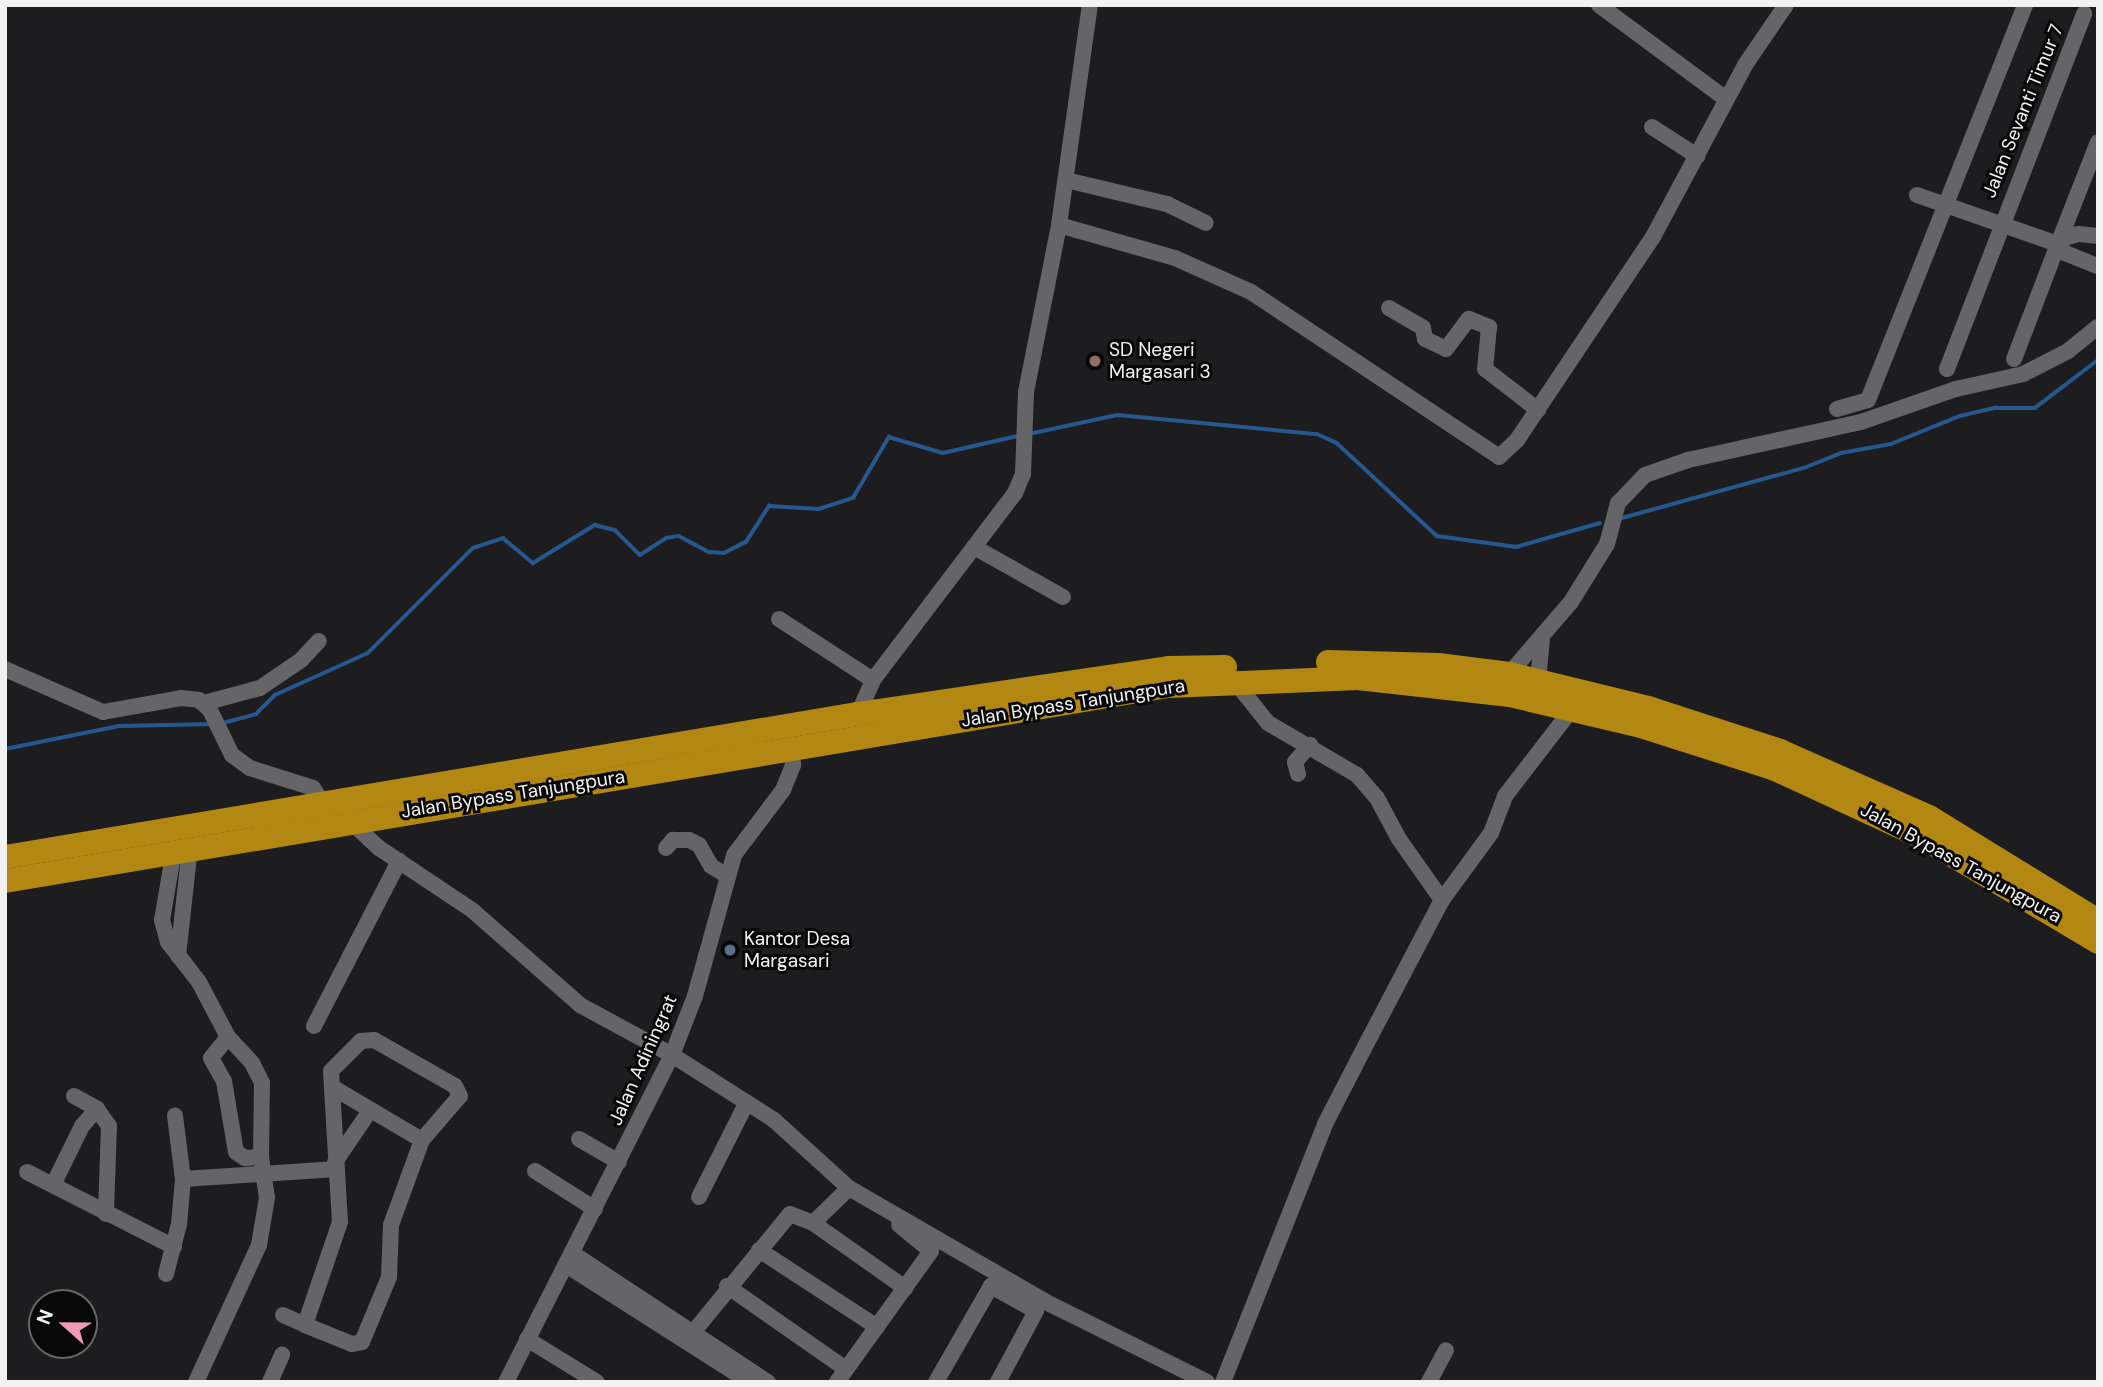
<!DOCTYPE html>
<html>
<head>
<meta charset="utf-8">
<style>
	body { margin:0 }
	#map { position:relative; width:2103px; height:1387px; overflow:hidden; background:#1d1d20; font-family:"DM Sans",sans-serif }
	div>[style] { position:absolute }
	.stream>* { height:3.5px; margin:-1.75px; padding:0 1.75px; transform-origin:1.75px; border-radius:1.75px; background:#27578f }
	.minor>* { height:16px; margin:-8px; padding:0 8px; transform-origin:8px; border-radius:8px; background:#656568 }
	.highway>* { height:24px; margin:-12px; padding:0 12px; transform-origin:12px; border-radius:12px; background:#b28812 }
	.dots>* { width:19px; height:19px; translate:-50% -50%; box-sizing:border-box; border:4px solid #080809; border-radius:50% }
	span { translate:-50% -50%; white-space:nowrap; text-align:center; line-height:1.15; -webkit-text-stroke:6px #080809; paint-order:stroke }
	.street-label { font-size:19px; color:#f2f2f3 }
	.poi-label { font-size:19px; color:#f2f2f3 }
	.left { translate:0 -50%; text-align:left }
	.frame { position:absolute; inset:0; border:7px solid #f2f2f3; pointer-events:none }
	.north { position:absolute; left:28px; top:1289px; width:70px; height:70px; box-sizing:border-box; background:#080809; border:2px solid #666667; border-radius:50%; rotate:291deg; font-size:19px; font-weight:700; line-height:28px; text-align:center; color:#f2f2f3 }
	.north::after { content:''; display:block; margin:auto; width:24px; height:32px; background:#ef9ab8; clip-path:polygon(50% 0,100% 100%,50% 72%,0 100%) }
</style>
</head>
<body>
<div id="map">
	<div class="stream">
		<i style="left:1029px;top:434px;width:91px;rotate:-12.1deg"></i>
		<i style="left:1118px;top:415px;width:200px;rotate:5.5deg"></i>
		<i style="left:1317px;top:434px;width:22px;rotate:24deg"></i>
		<i style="left:1337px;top:443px;width:137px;rotate:42.9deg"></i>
		<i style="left:1437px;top:536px;width:80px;rotate:7.9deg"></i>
		<i style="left:1516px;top:547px;width:87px;rotate:-15.9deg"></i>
		<i style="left:1622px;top:518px;width:189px;rotate:-15.4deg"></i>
		<i style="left:1804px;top:468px;width:40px;rotate:-22deg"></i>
		<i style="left:1841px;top:453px;width:51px;rotate:-10.2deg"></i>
		<i style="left:1891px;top:444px;width:74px;rotate:-22.1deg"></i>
		<i style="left:1960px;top:416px;width:37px;rotate:-13deg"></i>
		<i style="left:1996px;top:408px;width:39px"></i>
		<i style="left:2035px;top:408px;width:79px;rotate:-37.3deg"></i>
		<i style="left:223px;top:723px;width:34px;rotate:-15deg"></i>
		<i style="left:256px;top:714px;width:27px;rotate:-45deg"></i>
		<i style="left:275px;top:695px;width:102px;rotate:-24.3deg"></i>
		<i style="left:368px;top:653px;width:148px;rotate:-45deg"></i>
		<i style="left:473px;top:548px;width:32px;rotate:-18deg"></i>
		<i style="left:503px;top:538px;width:39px;rotate:40deg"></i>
		<i style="left:533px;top:563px;width:73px;rotate:-31.5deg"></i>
		<i style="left:595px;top:525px;width:21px;rotate:14deg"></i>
		<i style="left:615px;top:530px;width:35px;rotate:45deg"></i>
		<i style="left:640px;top:555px;width:31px;rotate:-33deg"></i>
		<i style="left:666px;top:538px;width:13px;rotate:-9deg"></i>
		<i style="left:679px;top:536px;width:34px;rotate:28deg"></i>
		<i style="left:709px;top:552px;width:15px;rotate:4deg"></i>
		<i style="left:724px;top:553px;width:25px;rotate:-27deg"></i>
		<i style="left:746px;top:542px;width:43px;rotate:-57.4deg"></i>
		<i style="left:769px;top:506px;width:50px;rotate:3.4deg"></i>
		<i style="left:819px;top:509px;width:36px;rotate:-18deg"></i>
		<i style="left:853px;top:498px;width:71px;rotate:-59.5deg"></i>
		<i style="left:889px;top:437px;width:56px;rotate:16.5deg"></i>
		<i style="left:943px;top:453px;width:77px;rotate:-12.8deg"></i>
		<i style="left:5px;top:749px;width:116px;rotate:-11.4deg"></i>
		<i style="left:119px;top:726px;width:93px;rotate:-1.2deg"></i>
	</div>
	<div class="minor">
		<i style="left:1599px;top:5px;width:158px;rotate:36.5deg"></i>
		<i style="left:1652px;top:127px;width:54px;rotate:32.8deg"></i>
		<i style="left:1066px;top:180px;width:104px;rotate:13.4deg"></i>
		<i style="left:1167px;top:204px;width:43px;rotate:26deg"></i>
		<i style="left:1917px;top:195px;width:149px;rotate:19.2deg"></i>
		<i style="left:2058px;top:244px;width:123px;rotate:110.9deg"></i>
		<i style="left:1059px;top:225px;width:121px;rotate:15.9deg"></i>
		<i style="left:1175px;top:258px;width:83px;rotate:24.1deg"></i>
		<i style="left:1251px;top:292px;width:298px;rotate:33.6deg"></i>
		<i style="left:1499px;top:457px;width:25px;rotate:-43deg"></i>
		<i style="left:1517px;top:440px;width:247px;rotate:-56.2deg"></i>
		<i style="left:1654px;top:235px;width:193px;rotate:-61.8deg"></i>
		<i style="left:1745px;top:65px;width:73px;rotate:-55.7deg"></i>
		<i style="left:2098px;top:236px;width:20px;rotate:-174deg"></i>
		<i style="left:2078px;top:234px;width:19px;rotate:164deg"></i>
		<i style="left:2060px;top:239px;width:5px;rotate:112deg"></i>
		<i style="left:2058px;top:244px;width:11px;rotate:52deg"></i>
		<i style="left:2065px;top:253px;width:35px;rotate:22deg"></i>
		<i style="left:2060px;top:239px;width:104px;rotate:-68.6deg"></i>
		<i style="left:1389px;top:308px;width:39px;rotate:30deg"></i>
		<i style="left:1423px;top:328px;width:11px;rotate:80deg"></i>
		<i style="left:1425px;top:339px;width:23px;rotate:25deg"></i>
		<i style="left:1446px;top:349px;width:38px;rotate:-53deg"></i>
		<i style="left:1469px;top:319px;width:22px;rotate:22deg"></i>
		<i style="left:1489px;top:327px;width:42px;rotate:95.4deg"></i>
		<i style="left:1485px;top:369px;width:67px;rotate:37.7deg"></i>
		<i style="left:1947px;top:369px;width:381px;rotate:-68.9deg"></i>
		<i style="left:1837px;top:409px;width:32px;rotate:-16deg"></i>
		<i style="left:1868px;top:400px;width:425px;rotate:-68.3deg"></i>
		<i style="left:974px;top:547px;width:102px;rotate:29.3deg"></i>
		<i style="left:779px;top:619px;width:112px;rotate:33deg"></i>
		<i style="left:5px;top:669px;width:107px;rotate:23.7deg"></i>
		<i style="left:103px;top:712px;width:79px;rotate:-10.2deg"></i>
		<i style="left:181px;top:698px;width:18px;rotate:6deg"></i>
		<i style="left:199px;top:700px;width:15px;rotate:42deg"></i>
		<i style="left:210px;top:710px;width:50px;rotate:63.9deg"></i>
		<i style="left:232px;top:755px;width:22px;rotate:36deg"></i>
		<i style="left:250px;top:768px;width:66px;rotate:17.6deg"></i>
		<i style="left:313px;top:788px;width:20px;rotate:57deg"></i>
		<i style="left:1509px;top:674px;width:95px;rotate:-49.3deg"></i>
		<i style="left:1571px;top:602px;width:68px;rotate:-58.2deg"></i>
		<i style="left:1607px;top:544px;width:42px;rotate:-75deg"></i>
		<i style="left:1618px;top:503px;width:39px;rotate:-46deg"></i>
		<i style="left:1645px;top:475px;width:46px;rotate:-19.2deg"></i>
		<i style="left:1688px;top:460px;width:177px;rotate:-12.4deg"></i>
		<i style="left:1861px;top:422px;width:101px;rotate:-19.2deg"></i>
		<i style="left:1956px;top:389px;width:69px;rotate:-12.6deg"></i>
		<i style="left:2023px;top:374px;width:51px;rotate:-27.1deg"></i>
		<i style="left:2068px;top:351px;width:38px;rotate:-39deg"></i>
		<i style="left:1538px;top:681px;width:42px;rotate:-84.6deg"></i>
		<i style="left:1236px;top:683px;width:51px;rotate:51.3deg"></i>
		<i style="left:1268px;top:723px;width:103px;rotate:30.3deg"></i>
		<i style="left:1357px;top:775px;width:30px;rotate:49deg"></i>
		<i style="left:1377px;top:798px;width:47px;rotate:61.8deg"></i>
		<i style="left:1399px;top:839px;width:75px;rotate:54.8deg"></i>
		<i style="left:204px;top:703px;width:58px;rotate:-15deg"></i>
		<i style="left:260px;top:688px;width:50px;rotate:-34.3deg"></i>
		<i style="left:301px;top:660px;width:26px;rotate:-47deg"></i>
		<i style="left:858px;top:714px;width:37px;rotate:-66deg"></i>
		<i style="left:873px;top:680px;width:235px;rotate:-52.8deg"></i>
		<i style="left:1015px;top:493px;width:21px;rotate:-67deg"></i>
		<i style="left:1023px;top:474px;width:82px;rotate:-87.9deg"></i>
		<i style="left:1026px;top:392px;width:170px;rotate:-78.8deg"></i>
		<i style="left:1059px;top:225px;width:222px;rotate:-82deg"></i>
		<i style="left:1298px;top:774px;width:12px;rotate:-104deg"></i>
		<i style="left:1295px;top:762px;width:23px;rotate:-49deg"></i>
		<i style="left:350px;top:821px;width:40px;rotate:43deg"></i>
		<i style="left:379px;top:848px;width:112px;rotate:33.7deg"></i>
		<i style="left:472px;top:910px;width:144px;rotate:41.3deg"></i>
		<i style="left:580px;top:1005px;width:105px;rotate:28.5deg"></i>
		<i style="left:672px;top:1055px;width:121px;rotate:32.5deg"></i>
		<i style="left:774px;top:1120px;width:101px;rotate:42.2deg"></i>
		<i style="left:849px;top:1188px;width:234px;rotate:30deg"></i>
		<i style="left:1052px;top:1305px;width:173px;rotate:26.4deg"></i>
		<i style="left:666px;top:848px;width:11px;rotate:-49deg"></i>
		<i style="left:673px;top:840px;width:16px"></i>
		<i style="left:689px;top:840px;width:11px;rotate:27deg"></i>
		<i style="left:699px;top:845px;width:24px;rotate:60deg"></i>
		<i style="left:711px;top:866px;width:17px;rotate:31deg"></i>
		<i style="left:174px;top:850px;width:71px;rotate:99.7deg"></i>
		<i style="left:162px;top:920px;width:23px;rotate:75deg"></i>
		<i style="left:168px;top:942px;width:51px;rotate:52.2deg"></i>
		<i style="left:199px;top:982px;width:62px;rotate:62.2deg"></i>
		<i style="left:228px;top:1037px;width:35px;rotate:47deg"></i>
		<i style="left:252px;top:1063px;width:22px;rotate:63deg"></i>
		<i style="left:262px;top:1083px;width:74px;rotate:90.8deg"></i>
		<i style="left:261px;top:1157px;width:41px;rotate:81.7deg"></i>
		<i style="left:267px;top:1198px;width:48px;rotate:99.7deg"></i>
		<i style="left:259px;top:1245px;width:151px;rotate:114.7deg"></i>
		<i style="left:178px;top:956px;width:109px;rotate:-83.7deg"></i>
		<i style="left:314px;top:1026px;width:186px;rotate:-62.7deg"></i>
		<i style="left:228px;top:1037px;width:27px;rotate:129deg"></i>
		<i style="left:211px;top:1058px;width:26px;rotate:61deg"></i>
		<i style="left:224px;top:1081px;width:72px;rotate:80.4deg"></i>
		<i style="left:236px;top:1152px;width:11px;rotate:34deg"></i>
		<i style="left:245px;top:1158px;width:16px;rotate:-4deg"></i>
		<i style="left:332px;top:1087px;width:104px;rotate:30.5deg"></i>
		<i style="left:74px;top:1096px;width:26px;rotate:29deg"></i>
		<i style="left:97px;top:1109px;width:21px;rotate:55deg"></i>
		<i style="left:109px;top:1126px;width:88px;rotate:92deg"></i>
		<i style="left:579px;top:1139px;width:46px;rotate:29.9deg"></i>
		<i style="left:335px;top:1162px;width:60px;rotate:-55.8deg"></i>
		<i style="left:535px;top:1171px;width:71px;rotate:32.3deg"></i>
		<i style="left:27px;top:1172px;width:165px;rotate:27deg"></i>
		<i style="left:183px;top:1179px;width:154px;rotate:-3.7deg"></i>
		<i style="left:53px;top:1185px;width:66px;rotate:-63.8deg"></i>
		<i style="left:82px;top:1126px;width:23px;rotate:-49deg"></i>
		<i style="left:699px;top:1197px;width:106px;rotate:-63.2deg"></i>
		<i style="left:813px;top:1223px;width:50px;rotate:-44.2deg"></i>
		<i style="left:759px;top:1250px;width:141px;rotate:33.1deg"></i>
		<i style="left:572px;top:1253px;width:235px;rotate:33.4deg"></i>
		<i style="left:566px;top:1265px;width:212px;rotate:32.5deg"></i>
		<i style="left:166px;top:1274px;width:52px;rotate:-75.4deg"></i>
		<i style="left:179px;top:1224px;width:45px;rotate:-84.9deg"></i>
		<i style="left:183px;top:1179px;width:64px;rotate:-97.2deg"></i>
		<i style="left:727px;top:1286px;width:145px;rotate:34.9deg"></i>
		<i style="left:283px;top:1315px;width:24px;rotate:24deg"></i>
		<i style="left:305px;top:1325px;width:51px;rotate:22deg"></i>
		<i style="left:352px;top:1344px;width:10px;rotate:-11deg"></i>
		<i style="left:362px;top:1342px;width:70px;rotate:-67.4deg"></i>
		<i style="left:389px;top:1277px;width:52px;rotate:-87.8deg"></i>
		<i style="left:391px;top:1225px;width:90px;rotate:-70deg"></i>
		<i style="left:422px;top:1140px;width:58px;rotate:-49.2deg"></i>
		<i style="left:460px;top:1096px;width:11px;rotate:-117deg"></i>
		<i style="left:455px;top:1086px;width:93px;rotate:-150.4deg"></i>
		<i style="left:374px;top:1040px;width:13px;rotate:176deg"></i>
		<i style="left:361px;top:1041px;width:42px;rotate:135deg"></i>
		<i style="left:331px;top:1071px;width:151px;rotate:86.6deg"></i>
		<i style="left:340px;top:1222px;width:109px;rotate:108.8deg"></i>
		<i style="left:527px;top:1339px;width:82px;rotate:31.6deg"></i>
		<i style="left:686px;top:1341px;width:164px;rotate:-50.7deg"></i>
		<i style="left:790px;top:1214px;width:25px;rotate:21deg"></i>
		<i style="left:813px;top:1223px;width:113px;rotate:35.2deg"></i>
		<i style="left:270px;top:1382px;width:30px;rotate:-66deg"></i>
		<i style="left:506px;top:1382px;width:367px;rotate:-63.1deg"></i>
		<i style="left:672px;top:1055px;width:63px;rotate:-68.7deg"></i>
		<i style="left:695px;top:996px;width:146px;rotate:-74.5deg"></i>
		<i style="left:734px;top:855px;width:81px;rotate:-53deg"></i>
		<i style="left:783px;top:790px;width:27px;rotate:-68deg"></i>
		<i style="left:793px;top:765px;width:16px;rotate:-94deg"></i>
		<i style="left:837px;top:1382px;width:161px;rotate:-54.3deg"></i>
		<i style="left:931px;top:1251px;width:41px;rotate:-140.9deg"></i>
		<i style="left:936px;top:1382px;width:111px;rotate:-60.2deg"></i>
		<i style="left:991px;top:1286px;width:51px;rotate:29.1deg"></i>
		<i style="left:1036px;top:1311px;width:81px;rotate:118.2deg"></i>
		<i style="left:1223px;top:1382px;width:277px;rotate:-68.4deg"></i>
		<i style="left:1325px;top:1124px;width:98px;rotate:-62.7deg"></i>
		<i style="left:1370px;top:1037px;width:155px;rotate:-62.3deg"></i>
		<i style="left:1442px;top:900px;width:83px;rotate:-53.8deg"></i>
		<i style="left:1491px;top:833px;width:40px;rotate:-69deg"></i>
		<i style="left:1505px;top:796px;width:110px;rotate:-52.4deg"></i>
		<i style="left:1429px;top:1382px;width:36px;rotate:-62deg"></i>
	</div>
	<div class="highway">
		<i style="left:1328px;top:662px;width:110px;rotate:1.6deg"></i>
		<i style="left:1438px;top:665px;width:72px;rotate:7.2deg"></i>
		<i style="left:1509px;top:674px;width:143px;rotate:13.7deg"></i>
		<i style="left:1648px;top:708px;width:139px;rotate:18deg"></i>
		<i style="left:1780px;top:751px;width:163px;rotate:23.9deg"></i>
		<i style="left:1929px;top:817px;width:198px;rotate:31.6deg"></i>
		<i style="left:5px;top:857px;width:865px;rotate:-9.52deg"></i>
		<i style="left:858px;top:714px;width:314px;rotate:-8.4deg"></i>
		<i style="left:1169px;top:668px;width:56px;rotate:-1deg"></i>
		<i style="left:5px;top:881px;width:1179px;rotate:-9.52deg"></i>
		<i style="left:1168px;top:686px;width:190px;rotate:-2.4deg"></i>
		<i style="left:1358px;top:678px;width:153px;rotate:6.4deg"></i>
		<i style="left:1510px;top:695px;width:135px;rotate:13.3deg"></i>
		<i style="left:1641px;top:726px;width:139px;rotate:17.7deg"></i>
		<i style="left:1773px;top:768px;width:164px;rotate:24.8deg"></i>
		<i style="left:1922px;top:837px;width:205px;rotate:30.8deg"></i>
	</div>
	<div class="dots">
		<i style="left:1095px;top:361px;background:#8d6e63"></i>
		<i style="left:730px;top:950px;background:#5c6f8a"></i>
	</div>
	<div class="street-label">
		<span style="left:2023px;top:111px;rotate:-68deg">Jalan Sevanti Timur 7</span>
		<span style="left:1073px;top:703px;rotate:-9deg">Jalan Bypass Tanjungpura</span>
		<span style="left:513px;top:794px;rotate:-9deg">Jalan Bypass Tanjungpura</span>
		<span style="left:1961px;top:863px;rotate:29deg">Jalan Bypass Tanjungpura</span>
		<span style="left:643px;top:1060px;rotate:-66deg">Jalan Adiningrat</span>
	</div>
	<div class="poi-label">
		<span class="left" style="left:1109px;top:361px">SD Negeri<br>Margasari 3</span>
		<span class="left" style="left:744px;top:950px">Kantor Desa<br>Margasari</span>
	</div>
	<div class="frame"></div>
	<div class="north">N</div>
</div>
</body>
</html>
